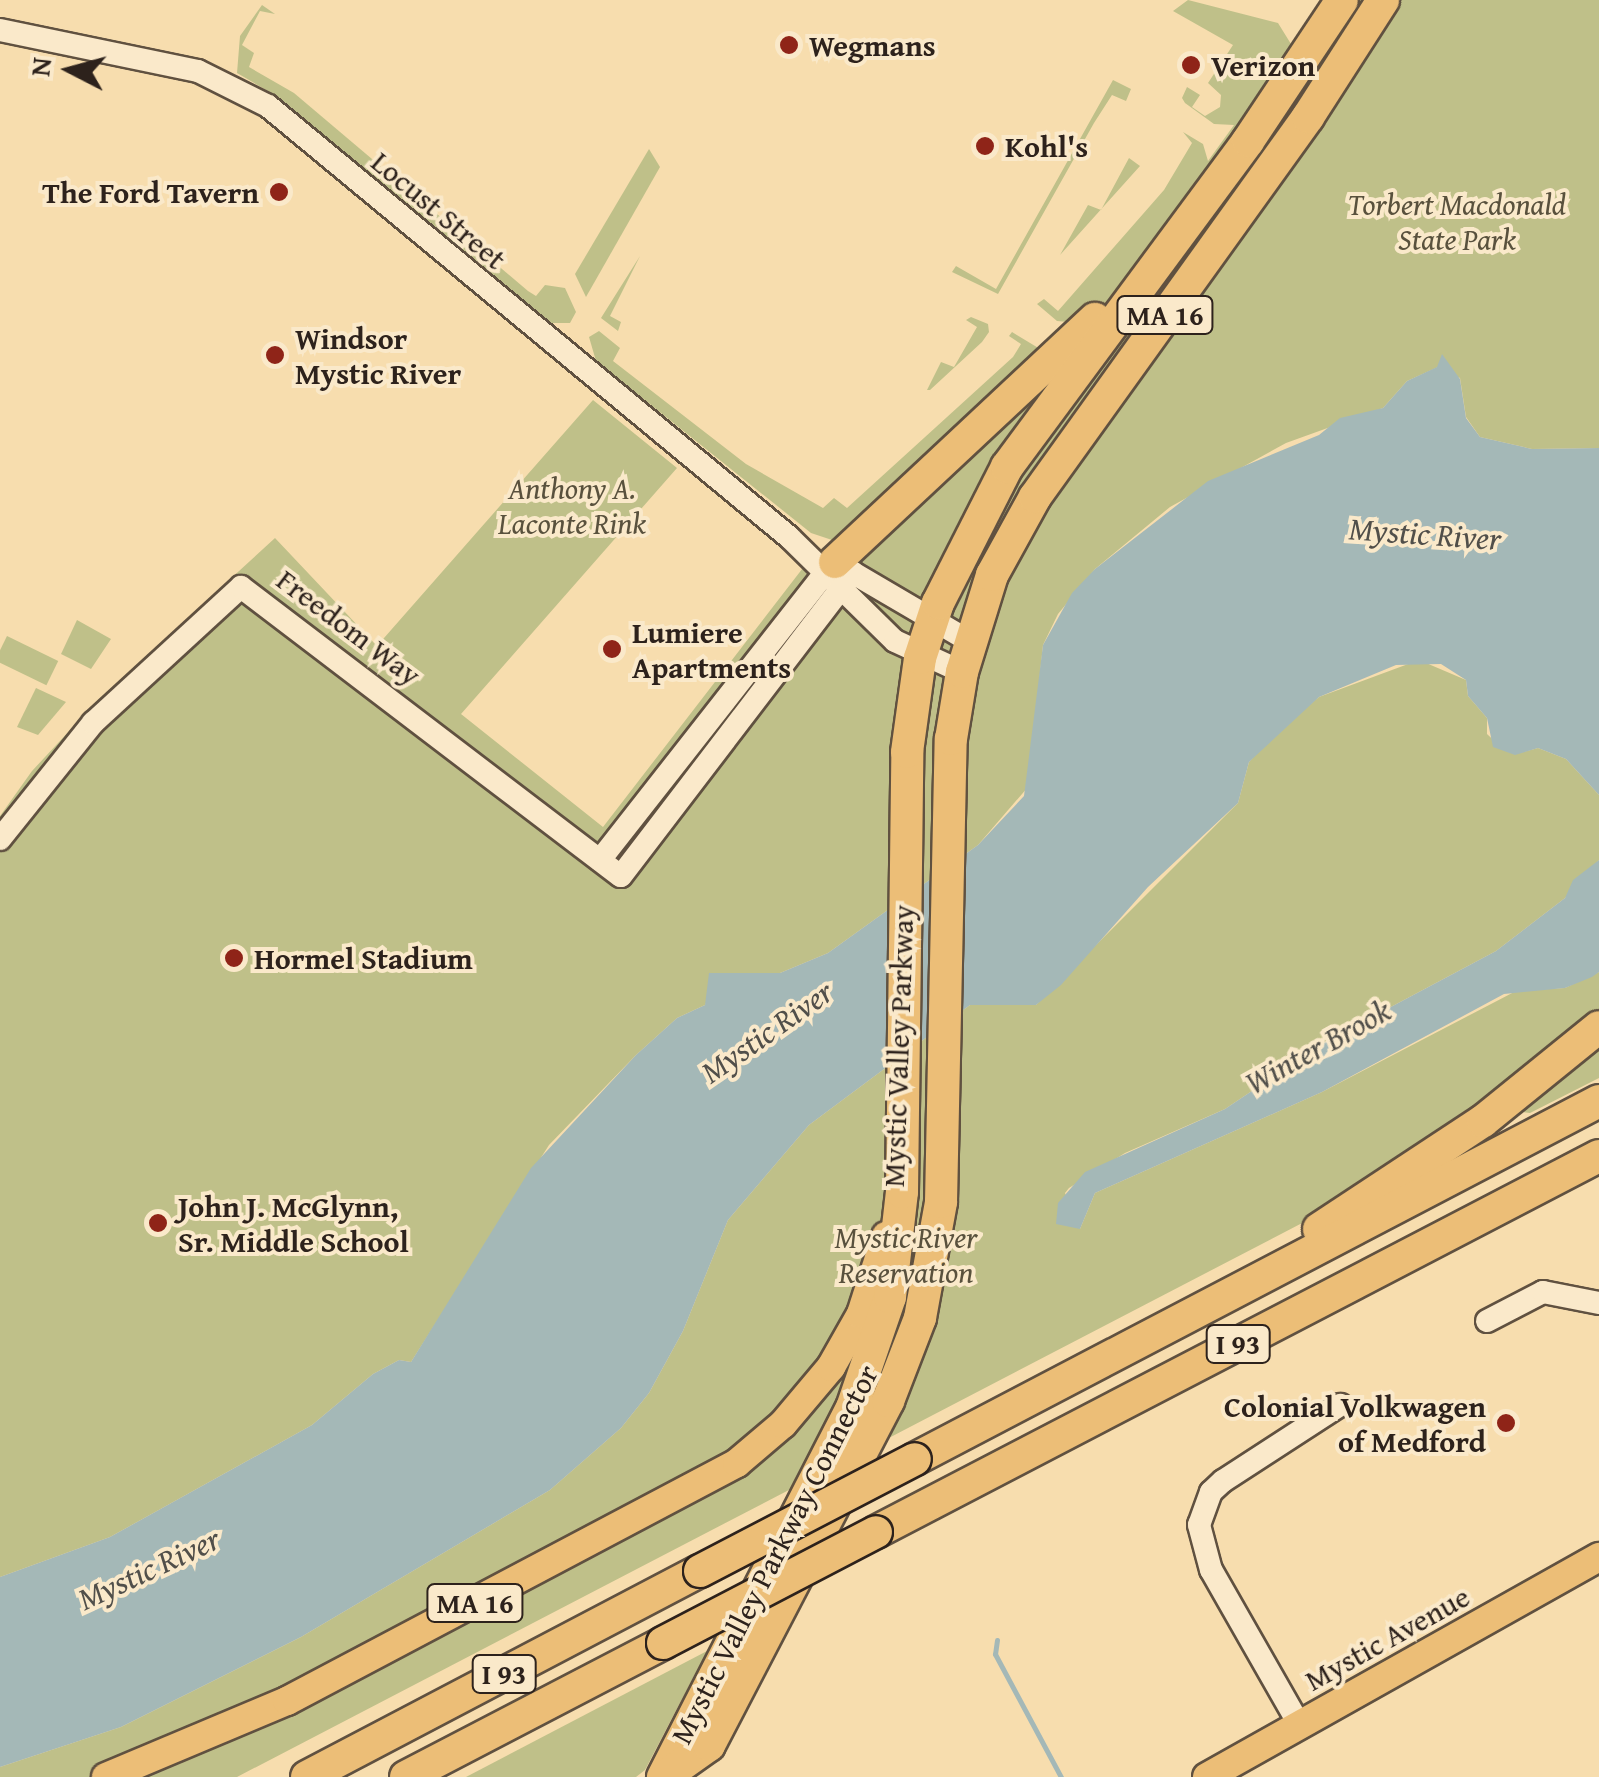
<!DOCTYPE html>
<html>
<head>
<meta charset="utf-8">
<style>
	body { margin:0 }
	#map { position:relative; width:1599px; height:1777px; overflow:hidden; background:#f7ddae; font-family:"Gentium Book Plus",serif }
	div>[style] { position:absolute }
	.green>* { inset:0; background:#bfc089; transform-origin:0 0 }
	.water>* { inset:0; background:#a4b8b7 }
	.stream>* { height:5px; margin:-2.5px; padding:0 2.5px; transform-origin:2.5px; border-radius:2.5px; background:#a4b8b7 }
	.roads { filter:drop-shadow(2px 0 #605140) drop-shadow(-2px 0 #605140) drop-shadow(0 2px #605140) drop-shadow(0 -2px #605140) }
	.minor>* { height:22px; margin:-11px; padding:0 11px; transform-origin:11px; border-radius:11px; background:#fae9ca }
	.major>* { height:28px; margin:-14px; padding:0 14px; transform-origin:14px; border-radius:14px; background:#ecbe77 }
	.highway>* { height:32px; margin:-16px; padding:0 16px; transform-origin:16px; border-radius:16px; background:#ecbe77 }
	.bridges { filter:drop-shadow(2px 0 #2d221c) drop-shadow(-2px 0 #2d221c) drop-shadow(0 2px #2d221c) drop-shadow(0 -2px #2d221c) }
	.highway-bridge>* { height:32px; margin:-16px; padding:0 16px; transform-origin:16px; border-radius:16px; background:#ecbe77 }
	.dots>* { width:28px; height:28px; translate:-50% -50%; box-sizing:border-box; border:5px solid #fae9ca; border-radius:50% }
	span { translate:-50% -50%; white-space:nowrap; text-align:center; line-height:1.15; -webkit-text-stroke:8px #fae9ca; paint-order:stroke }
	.shield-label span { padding:2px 8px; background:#fae9ca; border:2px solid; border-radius:8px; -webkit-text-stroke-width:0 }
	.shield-label { font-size:28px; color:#2d221c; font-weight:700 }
	.poi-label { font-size:30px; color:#2d221c; font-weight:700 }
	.left { translate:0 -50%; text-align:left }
	.right { translate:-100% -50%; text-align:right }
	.park-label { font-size:30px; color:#59513d; font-style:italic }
	.street-label { font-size:30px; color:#2d221c }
	.water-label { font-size:32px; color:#514f4a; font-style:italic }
	.north { position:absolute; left:20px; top:20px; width:100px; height:100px; -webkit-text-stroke:8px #fae9ca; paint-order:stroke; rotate:276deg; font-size:28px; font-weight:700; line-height:40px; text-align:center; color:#2d221c }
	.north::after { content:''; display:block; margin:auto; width:35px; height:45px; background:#2d221c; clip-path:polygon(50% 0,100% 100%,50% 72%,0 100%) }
</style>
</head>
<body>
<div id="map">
	<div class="green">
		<i style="clip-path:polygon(1188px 0,1278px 23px,1291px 44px,1324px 0,1599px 0,1599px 448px,1532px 449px,1480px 437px,1466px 417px,1460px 378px,1438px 367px,1407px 381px,1383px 408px,1286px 443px,1170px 507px,1095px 569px,1058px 614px,1043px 645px,1028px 787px,978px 845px,828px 953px,780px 973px,720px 975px,705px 1005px,677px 1018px,636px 1055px,549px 1145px,411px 1362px,399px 1360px,373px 1374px,312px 1425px,110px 1537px,0 1577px,0 816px,32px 771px,99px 699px,275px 538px,377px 646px,593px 400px,677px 468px,461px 714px,603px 827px,806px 564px,835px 541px,811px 533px,596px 361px,589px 337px,599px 331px,620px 348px,613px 361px,746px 464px,823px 508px,834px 498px,847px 508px,1013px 357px,1021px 344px,1009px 336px,1012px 332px,1040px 349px,1068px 322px,1057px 321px,1037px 304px,1044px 299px,1058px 311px,1164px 190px,1192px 143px,1183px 132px,1203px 144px,1208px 161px,1234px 125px,1214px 124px,1185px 103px,1182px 98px,1187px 87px,1200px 95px,1192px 107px,1205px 116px,1220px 107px,1221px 95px,1208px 83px,1233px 45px,1173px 11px)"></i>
		<i style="clip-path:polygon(262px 5px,275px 14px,260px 11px,242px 45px,254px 53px,249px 67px,294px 93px,528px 291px,536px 296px,545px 285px,565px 288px,576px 312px,570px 323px,550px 323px,278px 97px,237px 73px,240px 36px)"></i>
		<i style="clip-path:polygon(1113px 80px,1131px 89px,1126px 101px,1112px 95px,1094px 123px,998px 294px,952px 272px,956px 266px,996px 289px)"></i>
		<i style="clip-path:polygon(649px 149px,660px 167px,586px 297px,575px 274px)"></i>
		<i style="clip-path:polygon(1129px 158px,1140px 166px,1060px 255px,1088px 205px,1101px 210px)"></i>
		<i style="clip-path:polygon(640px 256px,610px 316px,621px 322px,618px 331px,601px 318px)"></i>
		<i style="clip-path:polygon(971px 317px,988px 324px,989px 332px,982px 342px,930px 390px,927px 390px,941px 362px,954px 367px,977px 327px,966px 320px)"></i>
		<i style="clip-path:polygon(77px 620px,111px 639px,91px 669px,61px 654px)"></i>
		<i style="left:7px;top:636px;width:57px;height:27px;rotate:26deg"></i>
		<i style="clip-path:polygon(1419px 660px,1466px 680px,1468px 696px,1487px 718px,1487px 734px,1504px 750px,1515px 754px,1538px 748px,1566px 759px,1599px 795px,1599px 860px,1565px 898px,1496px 951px,1325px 1042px,1225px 1109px,1125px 1153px,1069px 1188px,1065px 1193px,1080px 1229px,1095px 1193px,1322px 1092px,1516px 991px,1565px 988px,1599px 972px,1599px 1078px,1530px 1113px,1487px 1108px,1306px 1221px,237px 1777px,0 1777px,0 1767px,121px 1727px,301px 1637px,550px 1490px,621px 1428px,649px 1393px,683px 1331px,728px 1220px,809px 1125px,970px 1005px,1036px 1005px,1238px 803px,1249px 762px,1278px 730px,1319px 697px)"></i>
		<i style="clip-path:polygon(36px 688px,66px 702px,38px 735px,17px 727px)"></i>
		<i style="clip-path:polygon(707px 1651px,645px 1770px,636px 1777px,466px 1777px)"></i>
	</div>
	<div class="water">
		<i style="clip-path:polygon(1442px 354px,1460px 379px,1466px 418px,1480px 437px,1532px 449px,1599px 448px,1599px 795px,1566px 759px,1538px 748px,1515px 755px,1493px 747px,1487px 718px,1468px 696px,1466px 680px,1441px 664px,1396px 665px,1319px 697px,1249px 762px,1238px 803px,1148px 887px,1061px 985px,1036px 1005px,970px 1005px,809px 1125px,728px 1220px,683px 1331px,649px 1393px,621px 1428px,550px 1490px,301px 1637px,121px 1727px,0 1767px,0 1577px,110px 1537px,312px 1425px,373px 1374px,399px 1360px,411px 1362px,531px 1168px,636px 1055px,677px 1018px,705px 1005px,709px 973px,780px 973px,828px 953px,978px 845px,1024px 796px,1043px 645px,1072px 593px,1095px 569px,1208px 481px,1319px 435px,1340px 418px,1383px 408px,1407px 381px,1437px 367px)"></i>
		<i style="clip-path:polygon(1599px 860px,1599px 972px,1592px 977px,1565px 988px,1504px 994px,1322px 1092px,1095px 1193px,1080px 1229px,1056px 1224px,1058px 1203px,1085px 1172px,1225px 1109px,1325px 1042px,1496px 951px,1565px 898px,1573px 880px)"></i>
	</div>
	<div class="stream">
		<i style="left:997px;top:1640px;width:14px;rotate:98deg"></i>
		<i style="left:995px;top:1654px;width:140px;rotate:61.8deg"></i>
	</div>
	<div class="roads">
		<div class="minor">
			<i style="left:0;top:30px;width:202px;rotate:11.7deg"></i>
			<i style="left:198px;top:71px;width:78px;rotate:26.6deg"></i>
			<i style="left:268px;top:106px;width:676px;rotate:39.6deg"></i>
			<i style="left:789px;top:537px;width:148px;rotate:44.5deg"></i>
			<i style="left:895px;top:641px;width:74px;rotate:24.8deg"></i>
			<i style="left:843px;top:567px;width:146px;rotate:30.4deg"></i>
			<i style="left:0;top:839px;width:149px;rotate:-51.3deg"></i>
			<i style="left:93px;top:723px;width:201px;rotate:-42.6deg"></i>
			<i style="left:241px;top:587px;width:477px;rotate:37.3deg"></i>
			<i style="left:621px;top:876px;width:382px;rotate:-52.6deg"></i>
			<i style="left:600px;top:860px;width:376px;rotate:-51.9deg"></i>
			<i style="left:1487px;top:1321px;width:63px;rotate:-27.4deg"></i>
			<i style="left:1543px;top:1292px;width:57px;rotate:11.1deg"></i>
			<i style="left:1299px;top:1724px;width:177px;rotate:-119.7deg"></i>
			<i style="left:1211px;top:1570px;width:47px;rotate:-104.9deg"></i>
			<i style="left:1199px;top:1525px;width:35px;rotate:-70deg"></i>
			<i style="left:1211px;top:1492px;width:16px;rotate:-43deg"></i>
			<i style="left:1223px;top:1481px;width:140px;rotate:-33deg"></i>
		</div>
		<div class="major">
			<i style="left:106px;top:1777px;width:196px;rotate:-22.8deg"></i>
			<i style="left:287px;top:1701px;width:509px;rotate:-27.87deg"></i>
			<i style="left:737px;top:1463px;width:60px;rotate:-40.3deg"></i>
			<i style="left:783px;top:1424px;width:75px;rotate:-49.9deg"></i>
			<i style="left:831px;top:1367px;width:61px;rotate:-60.5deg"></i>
			<i style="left:861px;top:1314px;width:82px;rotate:-72.2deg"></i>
			<i style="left:1207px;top:1777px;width:450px;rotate:-29.3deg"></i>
		</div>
		<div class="highway">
			<i style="left:835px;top:562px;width:356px;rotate:-43.1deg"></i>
			<i style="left:1319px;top:1229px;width:196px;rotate:-33.4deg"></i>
			<i style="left:1483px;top:1121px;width:149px;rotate:-39deg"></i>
			<i style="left:915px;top:1459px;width:772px;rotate:-27.63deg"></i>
			<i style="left:876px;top:1532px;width:815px;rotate:-27.48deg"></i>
			<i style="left:307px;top:1777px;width:444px;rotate:-27.7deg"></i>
			<i style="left:406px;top:1777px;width:290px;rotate:-27.5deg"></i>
			<i style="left:663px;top:1777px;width:415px;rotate:-62.9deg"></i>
			<i style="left:852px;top:1408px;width:117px;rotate:-71.1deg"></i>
			<i style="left:890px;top:1297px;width:106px;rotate:-83.5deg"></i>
			<i style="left:902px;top:1192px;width:440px;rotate:-89.3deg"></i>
			<i style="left:907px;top:752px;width:95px;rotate:-82.1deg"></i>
			<i style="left:920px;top:658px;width:58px;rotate:-71.9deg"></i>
			<i style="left:938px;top:603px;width:153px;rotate:-63.1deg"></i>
			<i style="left:1007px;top:467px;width:405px;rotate:-53.5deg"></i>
			<i style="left:1248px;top:141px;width:169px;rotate:-56.3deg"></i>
			<i style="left:664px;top:1777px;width:55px;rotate:-35.4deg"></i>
			<i style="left:709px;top:1745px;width:388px;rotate:-62.5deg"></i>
			<i style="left:888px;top:1401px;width:89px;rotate:-68.9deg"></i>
			<i style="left:920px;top:1318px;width:118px;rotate:-79.7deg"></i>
			<i style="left:941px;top:1202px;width:463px;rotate:-88.8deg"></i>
			<i style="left:951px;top:739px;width:68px;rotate:-80.7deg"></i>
			<i style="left:962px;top:672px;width:102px;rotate:-72.8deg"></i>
			<i style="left:992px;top:575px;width:89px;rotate:-61.1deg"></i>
			<i style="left:1035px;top:497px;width:468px;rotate:-54.3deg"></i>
			<i style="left:1308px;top:117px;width:139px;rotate:-57.3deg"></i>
		</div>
	</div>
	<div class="bridges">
		<div class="highway-bridge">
			<i style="left:700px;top:1571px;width:242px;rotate:-27.5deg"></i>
			<i style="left:663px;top:1643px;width:240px;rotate:-27.5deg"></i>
		</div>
	</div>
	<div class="dots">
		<i style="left:789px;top:45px;background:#8f2418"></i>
		<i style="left:1191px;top:65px;background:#8f2418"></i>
		<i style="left:985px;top:146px;background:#8f2418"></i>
		<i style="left:279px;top:192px;background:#8f2418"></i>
		<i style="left:275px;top:355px;background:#8f2418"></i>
		<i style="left:612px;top:649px;background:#8f2418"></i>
		<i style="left:234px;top:958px;background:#8f2418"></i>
		<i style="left:158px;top:1223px;background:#8f2418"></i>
		<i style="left:1506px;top:1423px;background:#8f2418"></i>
	</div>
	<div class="shield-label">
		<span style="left:1165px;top:315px">MA 16</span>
		<span style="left:1238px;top:1344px">I 93</span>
		<span style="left:475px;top:1603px">MA 16</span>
		<span style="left:504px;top:1674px">I 93</span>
	</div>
	<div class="poi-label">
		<span class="left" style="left:809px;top:45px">Wegmans</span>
		<span class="left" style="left:1211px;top:65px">Verizon</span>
		<span class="left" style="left:1005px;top:146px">Kohl's</span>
		<span class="right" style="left:259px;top:192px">The Ford Tavern</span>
		<span class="left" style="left:295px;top:355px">Windsor<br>Mystic River</span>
		<span class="left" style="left:632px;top:649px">Lumiere<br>Apartments</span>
		<span class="left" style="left:254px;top:958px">Hormel Stadium</span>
		<span class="left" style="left:178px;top:1223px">John J. McGlynn,<br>Sr. Middle School</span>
		<span class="right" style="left:1486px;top:1423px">Colonial Volkwagen<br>of Medford</span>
	</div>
	<div class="park-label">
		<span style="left:1457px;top:221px">Torbert Macdonald<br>State Park</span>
		<span style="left:572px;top:505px">Anthony A.<br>Laconte Rink</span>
		<span style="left:906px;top:1254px">Mystic River<br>Reservation</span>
	</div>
	<div class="street-label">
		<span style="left:439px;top:210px;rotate:40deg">Locust Street</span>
		<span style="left:349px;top:627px;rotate:37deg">Freedom Way</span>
		<span style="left:898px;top:1046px;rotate:-88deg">Mystic Valley Parkway</span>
		<span style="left:774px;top:1554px;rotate:-63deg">Mystic Valley Parkway Connector</span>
		<span style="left:1387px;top:1638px;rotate:-29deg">Mystic Avenue</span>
	</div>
	<div class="water-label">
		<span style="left:1425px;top:534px;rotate:4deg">Mystic River</span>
		<span style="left:767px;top:1032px;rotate:-35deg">Mystic River</span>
		<span style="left:1318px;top:1047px;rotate:-29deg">Winter Brook</span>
		<span style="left:149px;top:1569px;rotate:-25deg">Mystic River</span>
	</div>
	<div class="north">N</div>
</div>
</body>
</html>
